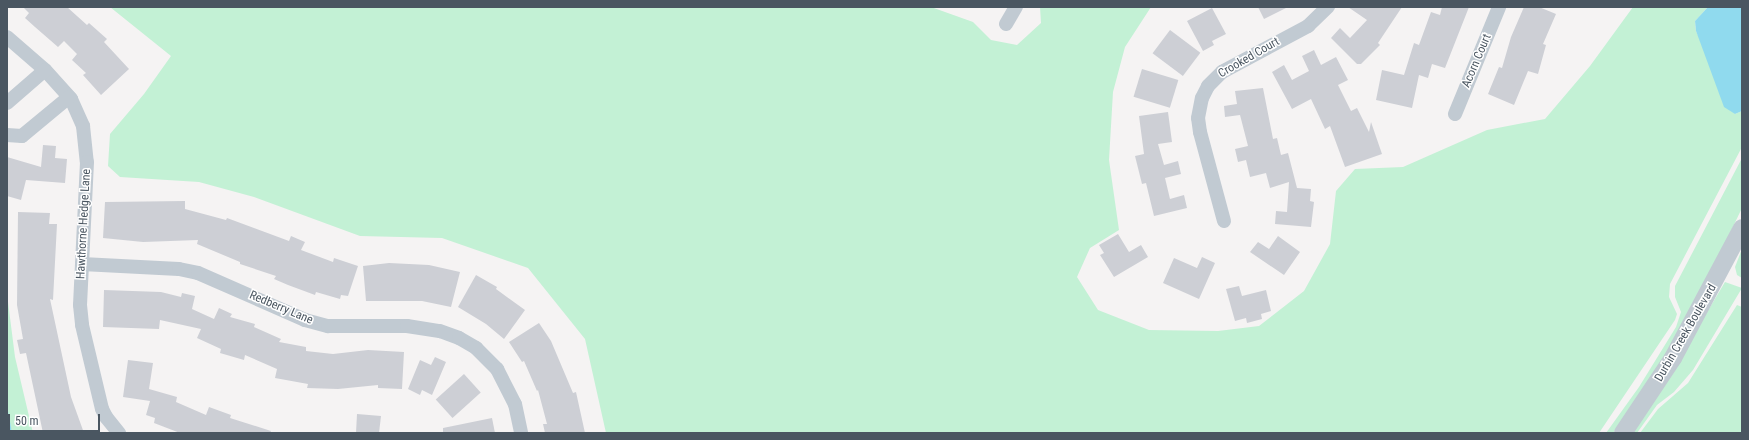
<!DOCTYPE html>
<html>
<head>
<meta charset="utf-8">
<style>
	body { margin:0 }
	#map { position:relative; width:1749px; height:440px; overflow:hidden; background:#f5f3f3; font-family:"Roboto Condensed",sans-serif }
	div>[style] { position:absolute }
	.green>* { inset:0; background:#c3f1d5 }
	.water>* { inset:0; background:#90daee }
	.building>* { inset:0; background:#cdcfd5; transform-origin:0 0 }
	.minor>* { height:14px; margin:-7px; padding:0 7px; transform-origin:7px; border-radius:7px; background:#c1cad2 }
	.tertiary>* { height:18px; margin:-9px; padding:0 9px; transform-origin:9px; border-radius:9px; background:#c1cad2 }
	span { translate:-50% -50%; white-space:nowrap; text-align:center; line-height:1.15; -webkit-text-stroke:3px #fff; paint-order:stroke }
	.street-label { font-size:12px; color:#4a5661 }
	.frame { position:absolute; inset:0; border:8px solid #4a5661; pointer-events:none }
	.scale { position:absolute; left:8px; top:414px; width:92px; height:18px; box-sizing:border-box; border:2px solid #4a5661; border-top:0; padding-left:5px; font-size:12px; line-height:14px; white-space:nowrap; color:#4a5661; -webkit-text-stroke:3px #fff; paint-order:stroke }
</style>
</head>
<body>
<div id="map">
	<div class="green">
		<i style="clip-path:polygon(110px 7px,931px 7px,973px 22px,991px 40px,1017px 45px,1041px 23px,1040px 7px,1151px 7px,1125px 47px,1113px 92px,1109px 160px,1119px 230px,1090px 248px,1077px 277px,1098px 310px,1149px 330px,1218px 331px,1259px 326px,1304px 291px,1330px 244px,1336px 191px,1355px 169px,1403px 167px,1487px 130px,1545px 119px,1590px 66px,1633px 7px,1708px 7px,1695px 21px,1696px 31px,1735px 114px,1742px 111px,1742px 147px,1670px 284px,1669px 297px,1677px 314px,1675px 320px,1599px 433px,606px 433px,585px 339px,528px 268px,442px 238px,360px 236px,254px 197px,199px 182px,120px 177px,108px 166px,110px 134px,144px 94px,171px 56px)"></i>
		<i style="clip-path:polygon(1742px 158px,1742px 208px,1692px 312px,1645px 389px,1613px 433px,1606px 433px,1639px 387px,1676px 327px,1681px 312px,1675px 297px,1675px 286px)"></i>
		<i style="clip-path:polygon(1742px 249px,1742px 278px,1737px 275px,1735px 267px)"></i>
		<i style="clip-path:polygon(1725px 282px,1742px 288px,1693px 370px,1674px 392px,1657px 405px,1637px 433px,1630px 433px,1684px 351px)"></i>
		<i style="clip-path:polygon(7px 294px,15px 357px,33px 433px,12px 433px,7px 409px)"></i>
		<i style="clip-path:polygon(1737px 305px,1742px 307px,1742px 433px,1640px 433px,1658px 409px,1688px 383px)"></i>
	</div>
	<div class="water">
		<i style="clip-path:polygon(1708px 7px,1742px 7px,1742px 111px,1735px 114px,1724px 107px,1696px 31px,1695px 21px)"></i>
		<i style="clip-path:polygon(7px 406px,11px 427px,12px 433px,7px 433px)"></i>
	</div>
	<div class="building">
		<i style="clip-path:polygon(23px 7px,67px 7px,87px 25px,89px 23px,107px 39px,104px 42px,129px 69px,101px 95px,83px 75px,86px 73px,72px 60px,77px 54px,64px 41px,58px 47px,35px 27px,25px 18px,29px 13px)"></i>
		<i style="clip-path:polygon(1258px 7px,1288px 7px,1264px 19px)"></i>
		<i style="clip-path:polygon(1348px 7px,1402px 7px,1378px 43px,1380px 45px,1361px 64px,1357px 64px,1331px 38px,1340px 28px,1350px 38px,1367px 20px)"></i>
		<i style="clip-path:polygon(1442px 7px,1469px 7px,1445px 68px,1432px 64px,1428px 78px,1419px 75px,1412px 108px,1376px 100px,1382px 70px,1404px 75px,1414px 43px,1419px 45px,1431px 12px,1440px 15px)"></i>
		<i style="clip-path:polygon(1524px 7px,1539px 7px,1556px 14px,1543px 44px,1546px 45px,1538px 74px,1528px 71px,1514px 105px,1488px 94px,1499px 67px,1502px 68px,1511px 37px)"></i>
		<i style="clip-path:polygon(1212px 8px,1226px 34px,1212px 41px,1214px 45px,1203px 51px,1187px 21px)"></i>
		<i style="left:1170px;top:30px;width:38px;height:29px;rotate:37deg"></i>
		<i style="clip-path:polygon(1314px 50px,1321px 65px,1336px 57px,1348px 80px,1338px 85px,1351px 111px,1357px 108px,1369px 132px,1371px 122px,1382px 154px,1345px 167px,1330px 126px,1325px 129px,1311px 99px,1292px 109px,1272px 72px,1284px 65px,1292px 80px,1309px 71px,1302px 56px)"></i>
		<i style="left:1142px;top:69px;width:38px;height:29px;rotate:17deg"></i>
		<i style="clip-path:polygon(1263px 88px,1273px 139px,1277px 138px,1281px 155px,1288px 153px,1297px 188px,1311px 189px,1310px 201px,1314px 202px,1311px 227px,1275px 224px,1276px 211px,1287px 212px,1289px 182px,1270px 188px,1266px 173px,1250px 177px,1246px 160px,1238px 162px,1235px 149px,1248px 146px,1240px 115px,1225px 117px,1224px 106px,1237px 104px,1235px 91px)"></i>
		<i style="clip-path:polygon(1168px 112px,1172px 142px,1158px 144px,1164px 165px,1178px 161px,1181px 174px,1165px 178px,1170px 199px,1184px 195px,1187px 208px,1154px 216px,1146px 183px,1142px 184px,1135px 156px,1144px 154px,1139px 116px)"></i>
		<i style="clip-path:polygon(43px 145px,56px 146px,55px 158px,67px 159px,65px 183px,26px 180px,21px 200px,7px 196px,7px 157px,41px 167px)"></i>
		<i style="clip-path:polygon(185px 201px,185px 209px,226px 220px,227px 218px,289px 241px,291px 236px,305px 242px,301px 250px,333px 262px,334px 258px,358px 266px,348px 296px,341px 295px,340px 299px,316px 292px,315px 295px,288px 285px,274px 279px,276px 276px,240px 264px,240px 262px,197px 244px,198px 240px,143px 242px,103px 238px,105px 202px)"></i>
		<i style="clip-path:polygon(18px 212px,50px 213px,49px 224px,57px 224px,53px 300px,50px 299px,71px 397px,84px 433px,43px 433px,26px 353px,20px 354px,17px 340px,23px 339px,17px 305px)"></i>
		<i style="clip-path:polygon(1118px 234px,1129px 252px,1141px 245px,1148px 257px,1114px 277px,1100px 255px,1104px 253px,1099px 245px)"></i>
		<i style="clip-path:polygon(1278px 236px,1300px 252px,1284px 275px,1250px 252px,1258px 242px,1269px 249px)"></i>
		<i style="clip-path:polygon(1202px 257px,1215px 263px,1199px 299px,1163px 283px,1174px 258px,1197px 268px)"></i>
		<i style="clip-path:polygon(389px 263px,429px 265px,460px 272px,451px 307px,422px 301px,366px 301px,363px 266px)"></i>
		<i style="clip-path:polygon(476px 275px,497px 287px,496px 289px,525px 310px,504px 339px,486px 324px,458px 307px)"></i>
		<i style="clip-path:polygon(1239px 286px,1242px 296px,1266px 290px,1271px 311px,1261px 314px,1262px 319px,1247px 323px,1246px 318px,1235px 321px,1226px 289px)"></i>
		<i style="clip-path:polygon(104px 290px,161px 292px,181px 297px,182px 293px,195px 296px,192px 309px,214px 319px,219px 308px,232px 314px,230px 317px,255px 324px,254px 327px,281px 339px,279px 342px,306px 347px,306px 351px,333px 354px,368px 350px,404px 352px,402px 389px,378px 388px,378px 385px,338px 389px,307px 388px,308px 384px,275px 378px,277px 369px,245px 355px,244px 360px,220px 353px,221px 349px,197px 338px,201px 329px,160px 320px,159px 329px,103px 327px)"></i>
		<i style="clip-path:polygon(539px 323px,551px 341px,573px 393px,576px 392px,585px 433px,545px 433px,543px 424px,547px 424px,538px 390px,537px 391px,524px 361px,522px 362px,509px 342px)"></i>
		<i style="clip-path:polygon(435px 357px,446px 362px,432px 395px,422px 390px,420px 395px,408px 389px,420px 360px,431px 365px)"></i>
		<i style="clip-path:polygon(128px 360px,153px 363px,149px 389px,177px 397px,176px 402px,206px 415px,209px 407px,231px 415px,230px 418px,271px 431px,270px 433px,180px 433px,154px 423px,155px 418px,146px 415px,150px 401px,123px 397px)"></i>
		<i style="left:464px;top:374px;width:25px;height:38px;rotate:48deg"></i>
		<i style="clip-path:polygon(357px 414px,381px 416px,379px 433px,356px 433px)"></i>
		<i style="clip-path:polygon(492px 418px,495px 433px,443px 433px,443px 428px)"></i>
	</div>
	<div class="minor">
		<i style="left:1006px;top:24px;width:20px;rotate:-60deg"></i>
		<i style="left:7px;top:37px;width:50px;rotate:41deg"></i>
		<i style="left:45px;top:70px;width:39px;rotate:48deg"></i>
		<i style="left:71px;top:99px;width:30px;rotate:66deg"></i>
		<i style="left:83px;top:126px;width:36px;rotate:84deg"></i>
		<i style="left:87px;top:162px;width:143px;rotate:92.8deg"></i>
		<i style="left:80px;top:305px;width:20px;rotate:84deg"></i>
		<i style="left:82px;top:325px;width:86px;rotate:76.6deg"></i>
		<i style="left:102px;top:409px;width:9px;rotate:63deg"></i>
		<i style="left:106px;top:417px;width:21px;rotate:51deg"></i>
		<i style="left:7px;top:103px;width:50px;rotate:-41deg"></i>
		<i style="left:1455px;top:114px;width:116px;rotate:-67.6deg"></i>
		<i style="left:7px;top:135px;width:15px;rotate:4deg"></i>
		<i style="left:22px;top:136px;width:61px;rotate:-39.7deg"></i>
		<i style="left:1224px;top:221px;width:92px;rotate:-105.1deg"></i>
		<i style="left:1200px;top:132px;width:14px;rotate:-98deg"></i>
		<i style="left:1198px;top:118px;width:20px;rotate:-79deg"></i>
		<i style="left:1202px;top:98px;width:13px;rotate:-63deg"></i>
		<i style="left:1208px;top:86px;width:20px;rotate:-45deg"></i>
		<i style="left:1222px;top:72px;width:98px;rotate:-28.1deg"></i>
		<i style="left:1308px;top:26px;width:28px;rotate:-44deg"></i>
		<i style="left:82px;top:264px;width:97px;rotate:3deg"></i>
		<i style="left:179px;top:269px;width:19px;rotate:12deg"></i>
		<i style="left:198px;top:273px;width:117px;rotate:23.7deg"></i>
		<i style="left:305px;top:320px;width:24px;rotate:15deg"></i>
		<i style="left:328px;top:326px;width:79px"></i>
		<i style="left:407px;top:326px;width:33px;rotate:9deg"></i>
		<i style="left:440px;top:331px;width:20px;rotate:20deg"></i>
		<i style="left:459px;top:338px;width:20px;rotate:30deg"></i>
		<i style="left:476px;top:348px;width:30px;rotate:45deg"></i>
		<i style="left:497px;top:369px;width:39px;rotate:63deg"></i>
		<i style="left:515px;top:404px;width:30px;rotate:78deg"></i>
	</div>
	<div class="tertiary">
		<i style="left:1623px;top:433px;width:90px;rotate:-56.3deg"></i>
		<i style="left:1673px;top:358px;width:147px;rotate:-62deg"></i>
	</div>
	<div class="street-label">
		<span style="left:1249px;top:58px;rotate:-30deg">Crooked Court</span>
		<span style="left:1477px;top:61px;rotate:-67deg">Acorn Court</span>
		<span style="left:84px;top:224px;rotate:-87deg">Hawthorne Hedge Lane</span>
		<span style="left:281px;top:308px;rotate:23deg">Redberry Lane</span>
		<span style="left:1686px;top:333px;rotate:-60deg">Durbin Creek Boulevard</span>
	</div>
	<div class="frame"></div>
	<div class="scale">50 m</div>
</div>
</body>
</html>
